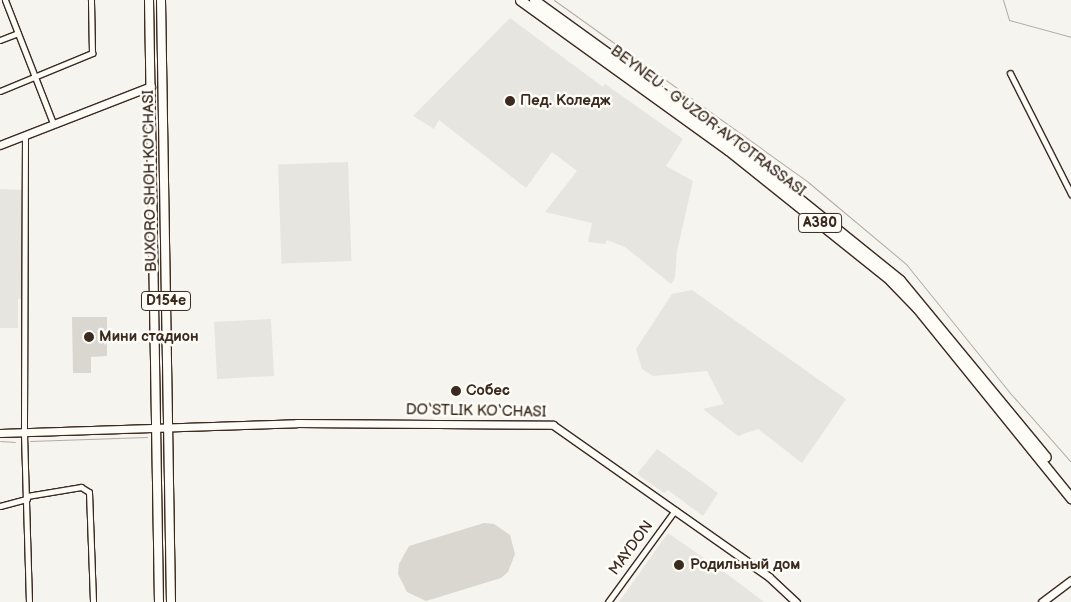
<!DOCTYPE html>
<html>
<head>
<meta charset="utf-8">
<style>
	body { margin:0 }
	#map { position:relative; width:1071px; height:602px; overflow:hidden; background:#f5f4ee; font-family:"Balsamiq Sans",sans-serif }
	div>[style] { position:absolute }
	.built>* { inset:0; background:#e7e5df; transform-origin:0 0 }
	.green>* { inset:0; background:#dad6d0 }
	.stream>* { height:1px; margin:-0.5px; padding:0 0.5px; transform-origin:0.5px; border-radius:0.5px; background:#b4aca4 }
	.roads { filter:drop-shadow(1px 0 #3b2a1e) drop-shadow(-1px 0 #3b2a1e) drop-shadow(0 1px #3b2a1e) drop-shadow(0 -1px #3b2a1e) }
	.street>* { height:5px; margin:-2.5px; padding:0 2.5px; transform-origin:2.5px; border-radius:2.5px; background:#fdfcf7 }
	.secondary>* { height:7px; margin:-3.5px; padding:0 3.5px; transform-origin:3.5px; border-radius:3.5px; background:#fdfcf7 }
	.primary>* { height:8px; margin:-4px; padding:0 4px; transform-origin:4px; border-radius:4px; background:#fdfcf7 }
	.highway>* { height:9px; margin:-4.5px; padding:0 4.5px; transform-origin:4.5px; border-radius:4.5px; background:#fdfcf7 }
	.dots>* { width:14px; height:14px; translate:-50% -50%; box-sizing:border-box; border:2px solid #fdfcf7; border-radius:50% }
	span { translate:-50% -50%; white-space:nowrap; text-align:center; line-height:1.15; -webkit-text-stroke:5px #fdfcf7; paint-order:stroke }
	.shield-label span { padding:1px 4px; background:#fdfcf7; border:1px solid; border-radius:4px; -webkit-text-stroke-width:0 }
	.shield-label { font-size:14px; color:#3b2a1e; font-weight:700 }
	.poi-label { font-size:15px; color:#3b2a1e; font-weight:700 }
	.left { translate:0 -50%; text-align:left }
	.street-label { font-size:15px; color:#3b2a1e }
</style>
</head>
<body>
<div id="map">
	<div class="built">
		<i style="clip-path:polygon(510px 18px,603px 87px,605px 84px,683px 139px,666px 166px,693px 181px,677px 251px,675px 278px,671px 284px,625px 247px,607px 240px,605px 244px,588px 242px,592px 223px,545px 212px,577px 171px,552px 152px,526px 188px,439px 120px,434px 129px,413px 116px)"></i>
		<i style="left:348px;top:162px;width:99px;height:70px;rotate:88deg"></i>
		<i style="clip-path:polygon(0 189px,24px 190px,24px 299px,18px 299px,18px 328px,0 328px)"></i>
		<i style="clip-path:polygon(692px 290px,846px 399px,802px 463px,758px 429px,738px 436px,703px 409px,724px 404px,707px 371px,653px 376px,642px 369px,636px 349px,672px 294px)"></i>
		<i style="left:271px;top:319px;width:57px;height:57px;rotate:87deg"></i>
		<i style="clip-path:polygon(657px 449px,718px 493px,703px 516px,668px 490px,664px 493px,637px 474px)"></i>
		<i style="clip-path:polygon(668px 533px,727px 574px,764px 602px,619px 602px)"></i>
	</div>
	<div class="green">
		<i style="clip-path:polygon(72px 317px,107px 317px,107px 356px,91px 357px,91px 373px,73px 373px)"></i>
		<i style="clip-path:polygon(484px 523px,494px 524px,510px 535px,515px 554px,508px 572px,501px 578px,426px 601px,407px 592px,398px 574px,399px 564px,409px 546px)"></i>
	</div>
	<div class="stream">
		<i style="left:554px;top:0;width:312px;rotate:35.6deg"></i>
		<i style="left:808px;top:182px;width:128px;rotate:39.9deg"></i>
		<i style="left:906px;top:264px;width:167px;rotate:51.1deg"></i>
		<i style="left:1011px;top:394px;width:91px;rotate:48.6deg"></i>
		<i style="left:1003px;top:0;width:21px;rotate:73deg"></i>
		<i style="left:1009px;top:20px;width:64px;rotate:15.3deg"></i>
		<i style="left:0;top:441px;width:15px;rotate:4deg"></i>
		<i style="left:30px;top:441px;width:117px;rotate:-2deg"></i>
	</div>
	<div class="roads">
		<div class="street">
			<i style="left:5px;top:0;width:132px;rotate:68.7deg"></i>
			<i style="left:0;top:40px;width:19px;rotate:-21deg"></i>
			<i style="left:1010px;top:73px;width:136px;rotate:63.2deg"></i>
			<i style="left:0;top:91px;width:100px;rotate:-22.4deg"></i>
			<i style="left:92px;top:53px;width:53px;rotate:-91.1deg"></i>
			<i style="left:25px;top:135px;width:299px;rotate:90.2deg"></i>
			<i style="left:24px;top:434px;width:168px;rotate:88.3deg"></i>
			<i style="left:27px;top:496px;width:55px;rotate:-9.5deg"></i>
			<i style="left:81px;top:487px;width:9px;rotate:32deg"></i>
			<i style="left:89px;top:492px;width:110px;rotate:87.9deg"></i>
			<i style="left:0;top:506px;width:28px;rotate:-15deg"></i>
			<i style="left:608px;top:602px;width:114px;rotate:-53.9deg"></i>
		</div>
		<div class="secondary">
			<i style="left:0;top:145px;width:162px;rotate:-21.3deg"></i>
			<i style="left:0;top:433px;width:297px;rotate:-1.9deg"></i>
			<i style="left:297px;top:423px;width:256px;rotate:0.4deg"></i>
			<i style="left:553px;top:425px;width:264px;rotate:35.1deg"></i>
			<i style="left:769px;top:577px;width:37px;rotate:43deg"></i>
			<i style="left:1042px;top:602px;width:36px;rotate:-37deg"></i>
		</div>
		<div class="primary">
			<i style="left:149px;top:0;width:602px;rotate:89.05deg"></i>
			<i style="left:161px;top:0;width:602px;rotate:89.05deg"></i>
		</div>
		<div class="highway">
			<i style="left:520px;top:0;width:256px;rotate:35.8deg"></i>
			<i style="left:728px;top:150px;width:208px;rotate:38.7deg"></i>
			<i style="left:890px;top:280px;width:39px;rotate:46deg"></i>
			<i style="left:917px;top:308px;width:245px;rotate:51deg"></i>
			<i style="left:534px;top:0;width:216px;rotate:35.8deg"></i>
			<i style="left:709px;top:126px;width:245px;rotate:38.9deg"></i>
			<i style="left:900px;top:280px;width:229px;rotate:50.5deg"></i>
		</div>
	</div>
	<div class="dots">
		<i style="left:510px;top:101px;background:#3b2a1e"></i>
		<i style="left:89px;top:337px;background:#3b2a1e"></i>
		<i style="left:456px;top:391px;background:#3b2a1e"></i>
		<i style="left:679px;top:565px;background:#3b2a1e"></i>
	</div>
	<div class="shield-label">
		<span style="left:820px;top:223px">A380</span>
		<span style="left:166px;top:301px">D154e</span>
	</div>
	<div class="poi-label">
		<span class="left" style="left:520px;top:101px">Пед. Коледж</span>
		<span class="left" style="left:99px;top:337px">Мини стадион</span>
		<span class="left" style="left:466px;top:391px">Собеc</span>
		<span class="left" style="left:690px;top:565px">Родильный дом</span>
	</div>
	<div class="street-label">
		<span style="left:708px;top:121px;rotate:37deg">BEYNEU - G'UZOR AVTOTRASSASI</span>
		<span style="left:150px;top:181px;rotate:-91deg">BUXORO SHOH KO'CHASI</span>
		<span style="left:476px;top:411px;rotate:1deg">DO‘STLIK KO‘CHASI</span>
		<span style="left:631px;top:548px;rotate:-54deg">MAYDON</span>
	</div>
</div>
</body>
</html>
